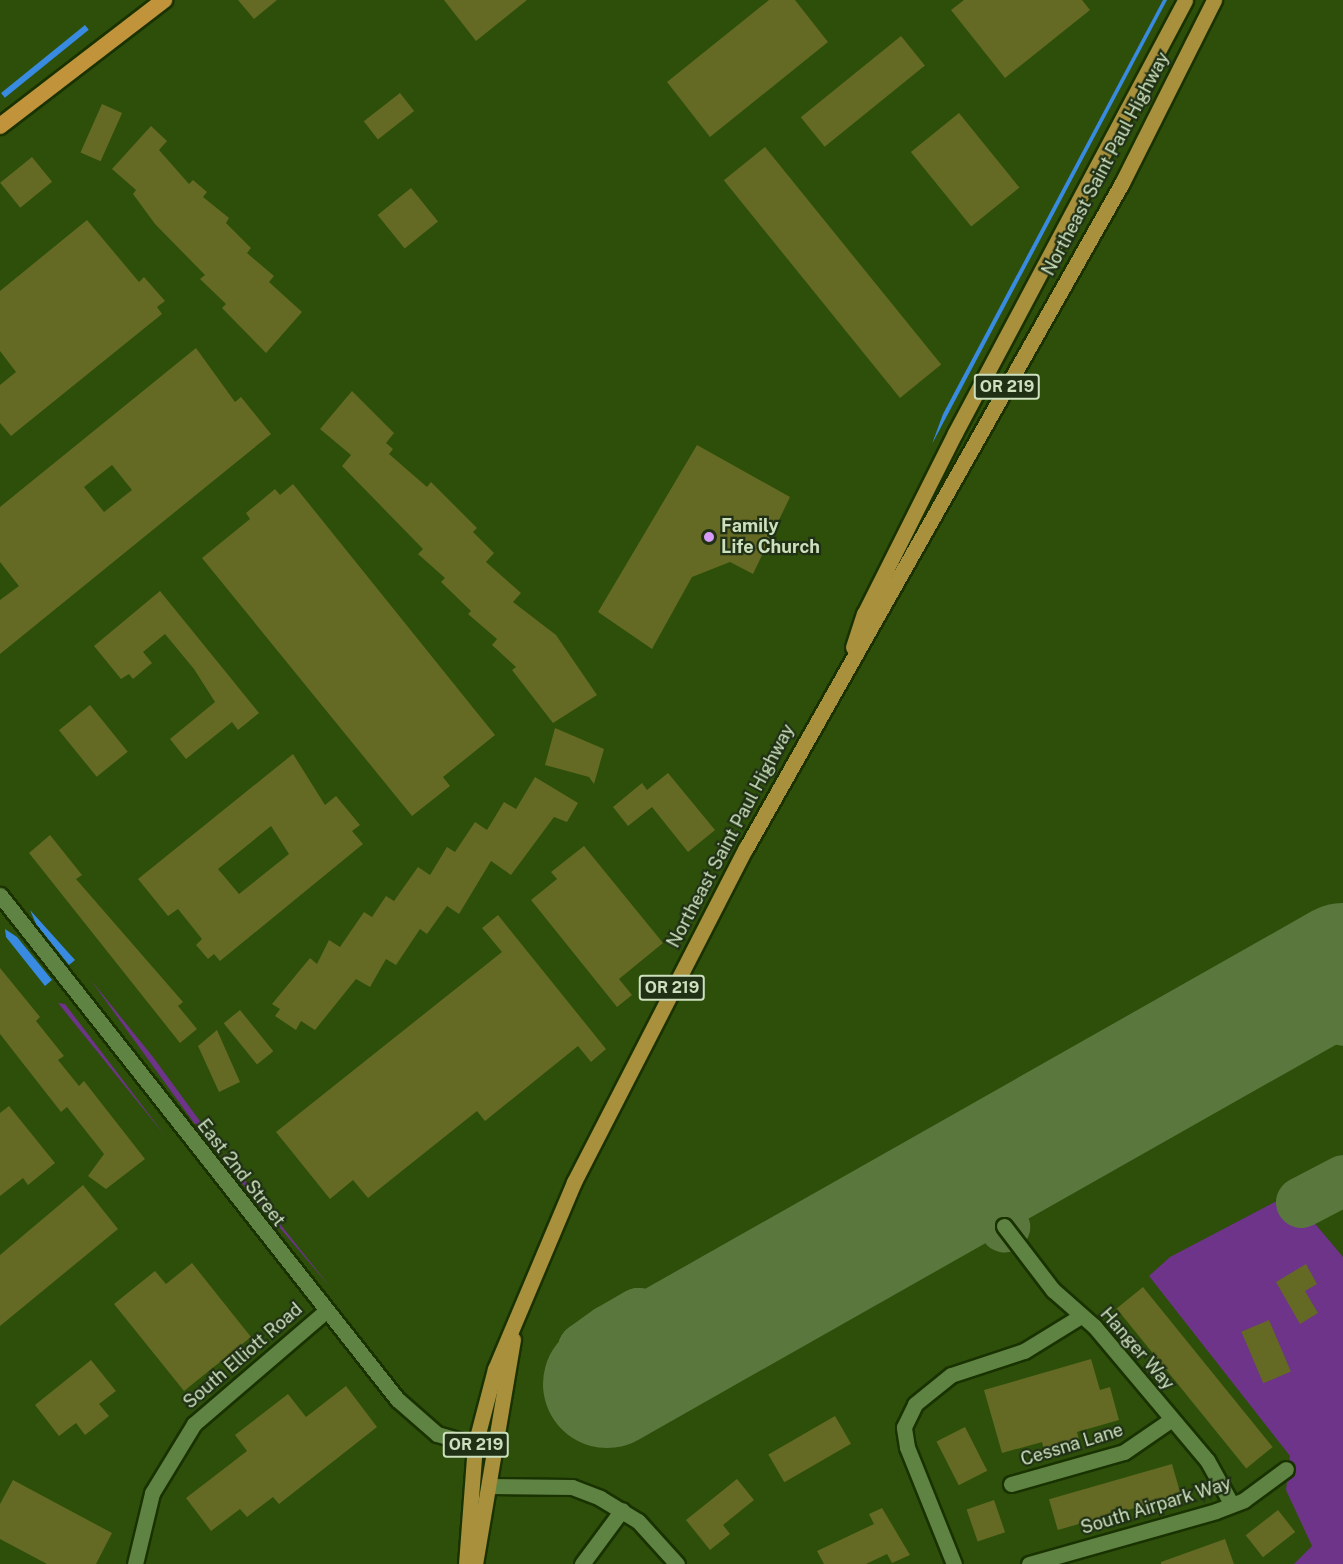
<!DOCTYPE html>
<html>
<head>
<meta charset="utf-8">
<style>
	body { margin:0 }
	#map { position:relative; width:1343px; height:1564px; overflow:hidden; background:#2d4f0a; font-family:"Public Sans",sans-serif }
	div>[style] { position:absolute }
	.green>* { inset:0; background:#6d348a }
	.water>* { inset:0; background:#398be2; transform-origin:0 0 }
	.taxiway>* { height:51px; margin:-25.5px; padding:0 25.5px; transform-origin:25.5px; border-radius:25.5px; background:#5a783e }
	.runway>* { height:128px; margin:-64px; padding:0 64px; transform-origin:64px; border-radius:64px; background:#5a783e }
	.building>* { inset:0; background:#646923; transform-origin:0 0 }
	.roads { filter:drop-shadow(2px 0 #193200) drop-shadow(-2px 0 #193200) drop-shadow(0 2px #193200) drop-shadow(0 -2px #193200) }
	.minor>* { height:15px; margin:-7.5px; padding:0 7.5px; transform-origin:7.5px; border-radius:7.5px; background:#5e8342 }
	.tertiary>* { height:15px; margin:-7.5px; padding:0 7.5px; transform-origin:7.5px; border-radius:7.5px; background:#5e8342 }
	.primary>* { height:15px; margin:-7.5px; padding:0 7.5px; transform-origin:7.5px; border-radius:7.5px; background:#a8903d }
	.trunk>* { height:16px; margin:-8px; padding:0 8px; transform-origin:8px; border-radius:8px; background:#c1943c }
	.dots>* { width:16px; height:16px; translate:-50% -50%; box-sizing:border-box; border:3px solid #203015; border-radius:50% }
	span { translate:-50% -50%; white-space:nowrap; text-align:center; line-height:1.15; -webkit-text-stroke:4.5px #203015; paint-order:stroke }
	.shield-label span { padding:2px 4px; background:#203015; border:2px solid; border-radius:4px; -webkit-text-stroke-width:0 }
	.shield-label { font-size:16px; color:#cce0be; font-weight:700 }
	.street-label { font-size:18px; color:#cce0be }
	.poi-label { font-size:18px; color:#cce0be; font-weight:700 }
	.left { translate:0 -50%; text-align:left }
</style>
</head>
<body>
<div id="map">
	<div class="green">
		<i style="clip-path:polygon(90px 979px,153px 1057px,205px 1128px,194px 1123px)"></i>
		<i style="clip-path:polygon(58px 1003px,65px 1004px,166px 1137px)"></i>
		<i style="clip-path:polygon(224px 1154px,331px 1288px,223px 1161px)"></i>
		<i style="clip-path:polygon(1290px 1194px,1343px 1257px,1343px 1564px,1294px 1564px,1312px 1546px,1286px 1490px,1290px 1456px,1149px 1276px,1170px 1257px)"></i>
	</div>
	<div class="water">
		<i style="clip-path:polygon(1163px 0,1167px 0,932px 444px,943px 414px)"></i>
		<i style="left:85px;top:25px;width:6px;height:108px;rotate:51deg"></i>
		<i style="clip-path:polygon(30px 910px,75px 960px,69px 965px,36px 924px)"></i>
		<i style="clip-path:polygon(5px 929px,17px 937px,52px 980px,45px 986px,6px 937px)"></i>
	</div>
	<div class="taxiway">
		<i style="left:1318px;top:981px;width:46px;rotate:57.3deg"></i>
		<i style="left:972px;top:1177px;width:59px;rotate:56.9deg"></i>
		<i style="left:1301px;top:1202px;width:47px;rotate:-27.6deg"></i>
		<i style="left:607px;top:1384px;width:19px;rotate:-155deg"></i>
		<i style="left:590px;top:1376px;width:18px;rotate:-119deg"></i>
		<i style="left:581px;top:1360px;width:12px;rotate:-81deg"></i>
		<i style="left:583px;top:1348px;width:31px;rotate:-36deg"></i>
		<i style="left:608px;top:1330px;width:34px;rotate:-30deg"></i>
		<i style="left:638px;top:1313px;width:55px;rotate:27deg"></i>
	</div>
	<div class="runway">
		<i style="left:607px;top:1384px;width:846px;rotate:-29.53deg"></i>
	</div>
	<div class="building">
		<i style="clip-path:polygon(238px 0,277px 0,254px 19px)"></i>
		<i style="clip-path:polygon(444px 0,527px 0,476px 41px)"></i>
		<i style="clip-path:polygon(769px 0,795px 0,828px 42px,710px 137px,667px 82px)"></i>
		<i style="clip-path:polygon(964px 0,1082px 0,1090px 10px,1005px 78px,951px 10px)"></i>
		<i style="left:901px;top:36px;width:38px;height:129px;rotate:51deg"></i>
		<i style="left:400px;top:93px;width:23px;height:46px;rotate:52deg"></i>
		<i style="left:102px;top:104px;width:22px;height:53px;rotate:24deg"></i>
		<i style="left:959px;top:113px;width:96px;height:62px;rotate:51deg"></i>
		<i style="clip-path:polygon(151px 126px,167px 141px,159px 150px,189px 184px,193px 180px,207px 192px,203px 197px,229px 218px,226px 223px,251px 248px,247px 253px,274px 276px,269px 282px,302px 312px,266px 353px,222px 308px,226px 304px,200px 279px,205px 275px,155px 224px,133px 194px,136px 190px,112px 169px)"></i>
		<i style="left:765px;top:147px;width:280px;height:53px;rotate:51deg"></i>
		<i style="left:32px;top:157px;width:32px;height:41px;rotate:51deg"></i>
		<i style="left:411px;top:188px;width:43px;height:43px;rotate:51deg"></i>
		<i style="clip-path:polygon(87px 220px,139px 282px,144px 277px,165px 301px,157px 307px,162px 314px,11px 436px,0 423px,0 385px,16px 372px,0 351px,0 291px)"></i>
		<i style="clip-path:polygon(evenodd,196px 348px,235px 402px,241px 397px,271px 434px,0 654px,0 600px,19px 586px,0 562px,0 507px,196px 348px,112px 465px,132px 490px,104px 512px,84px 487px,112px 465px)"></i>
		<i style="clip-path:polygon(352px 391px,394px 433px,386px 443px,393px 449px,389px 454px,427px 487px,431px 482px,477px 528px,473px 532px,494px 553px,486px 562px,521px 593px,513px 602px,556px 635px,597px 695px,553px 723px,512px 670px,516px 667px,492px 645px,497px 639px,468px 614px,471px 611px,441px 582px,445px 578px,418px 554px,423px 549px,342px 466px,351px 455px,320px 429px)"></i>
		<i style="clip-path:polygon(697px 445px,790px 497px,753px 574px,730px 562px,692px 577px,652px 649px,598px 612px)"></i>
		<i style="clip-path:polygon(293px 484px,495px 735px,443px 777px,450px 786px,412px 816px,202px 558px,250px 519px,246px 513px,275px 489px,280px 495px)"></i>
		<i style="clip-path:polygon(160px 591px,259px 713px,238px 730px,232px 722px,186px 759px,170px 739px,215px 702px,194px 669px,165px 634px,143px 652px,152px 663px,133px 679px,129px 674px,121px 679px,94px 646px)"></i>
		<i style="left:90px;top:705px;width:60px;height:40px;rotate:51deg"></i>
		<i style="clip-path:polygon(555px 728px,604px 749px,594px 784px,589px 777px,545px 765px)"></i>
		<i style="clip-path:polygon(evenodd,293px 754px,325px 805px,336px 796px,360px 825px,352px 831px,363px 844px,220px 961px,214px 954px,208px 959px,196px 945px,202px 939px,178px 909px,168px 916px,138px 879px,293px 754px,271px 826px,289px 854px,239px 894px,218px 869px,271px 826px)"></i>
		<i style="clip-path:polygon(668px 773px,715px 830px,688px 852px,652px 807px,628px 826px,613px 807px,642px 783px,647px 790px)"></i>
		<i style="clip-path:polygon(535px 777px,578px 803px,567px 822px,554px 817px,511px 875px,491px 861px,459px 914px,447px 906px,427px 934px,420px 929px,396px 965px,386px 959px,370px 987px,356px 979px,315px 1030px,301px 1021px,296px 1030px,275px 1016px,280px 1009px,272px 1004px,310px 958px,317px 964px,329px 940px,340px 947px,364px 912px,372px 917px,386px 896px,394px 901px,418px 867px,430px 875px,447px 847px,455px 852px,475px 822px,487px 830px,504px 802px,516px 809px)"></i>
		<i style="clip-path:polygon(50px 835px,82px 875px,76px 879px,183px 1002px,178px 1006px,197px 1029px,180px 1043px,29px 853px)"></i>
		<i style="clip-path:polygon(584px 846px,663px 943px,619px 979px,632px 995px,617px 1007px,531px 900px,557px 879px,551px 872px)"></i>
		<i style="clip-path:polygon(498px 915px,606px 1049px,591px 1062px,578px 1046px,485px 1121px,477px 1111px,368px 1198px,353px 1180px,330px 1199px,276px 1132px,502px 952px,482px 928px)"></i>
		<i style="clip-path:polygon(0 968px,40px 1017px,36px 1021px,64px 1056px,58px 1060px,79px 1086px,84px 1081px,145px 1159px,106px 1189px,88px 1176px,104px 1154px,67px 1107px,61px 1112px,0 1034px)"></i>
		<i style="left:240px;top:1010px;width:53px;height:21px;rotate:51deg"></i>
		<i style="clip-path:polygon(217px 1030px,240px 1082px,219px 1092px,198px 1046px)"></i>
		<i style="clip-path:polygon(9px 1106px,55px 1163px,28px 1185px,23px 1178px,0 1196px,0 1113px)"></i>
		<i style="clip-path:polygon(83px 1185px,118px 1229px,0 1326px,0 1255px)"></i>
		<i style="clip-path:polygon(192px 1263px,251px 1337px,184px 1391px,114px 1304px,155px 1271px,166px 1284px)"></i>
		<i style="clip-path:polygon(1306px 1264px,1317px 1284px,1305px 1291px,1318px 1313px,1300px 1324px,1276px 1282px)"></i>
		<i style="left:1143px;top:1287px;width:206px;height:34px;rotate:51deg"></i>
		<i style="left:1269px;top:1320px;width:56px;height:30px;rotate:67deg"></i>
		<i style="clip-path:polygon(1091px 1359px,1100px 1390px,1110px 1387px,1119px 1420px,1077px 1432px,1079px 1440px,1044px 1450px,1042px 1442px,1002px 1453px,984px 1390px)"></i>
		<i style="clip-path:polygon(91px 1360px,116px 1391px,99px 1404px,109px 1416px,85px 1435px,76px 1423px,59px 1436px,35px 1405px)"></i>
		<i style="clip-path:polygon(346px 1386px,377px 1427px,279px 1504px,273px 1497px,247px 1517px,240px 1509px,211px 1531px,186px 1498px,247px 1451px,235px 1435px,288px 1394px,306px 1417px)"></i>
		<i style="left:835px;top:1416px;width:32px;height:77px;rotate:60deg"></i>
		<i style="left:965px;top:1427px;width:49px;height:32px;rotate:63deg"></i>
		<i style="left:1172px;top:1464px;width:32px;height:128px;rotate:74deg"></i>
		<i style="clip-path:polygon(737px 1479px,754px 1500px,723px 1525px,730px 1534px,710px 1550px,686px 1520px)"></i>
		<i style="clip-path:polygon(13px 1480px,112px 1533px,96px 1564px,47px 1564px,0 1539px,0 1504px)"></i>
		<i style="left:994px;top:1500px;width:34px;height:29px;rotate:71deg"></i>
		<i style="clip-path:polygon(882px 1508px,910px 1555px,892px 1563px,887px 1554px,866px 1564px,824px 1564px,817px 1551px,874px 1524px,869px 1514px)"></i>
		<i style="left:1278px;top:1510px;width:28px;height:41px;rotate:52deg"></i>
		<i style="clip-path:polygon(1225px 1539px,1234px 1564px,1161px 1564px,1161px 1562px)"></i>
	</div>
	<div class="roads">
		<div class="minor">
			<i style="left:1004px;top:1226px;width:81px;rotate:52.6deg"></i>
			<i style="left:1053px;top:1290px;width:55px;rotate:41.3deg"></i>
			<i style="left:1094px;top:1326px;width:175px;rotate:49.9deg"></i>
			<i style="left:1207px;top:1460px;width:51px;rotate:60.9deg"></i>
			<i style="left:1011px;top:1484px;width:117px;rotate:-15.8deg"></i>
			<i style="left:1124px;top:1452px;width:58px;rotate:-34.5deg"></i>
			<i style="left:489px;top:1486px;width:83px;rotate:0.7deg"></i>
			<i style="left:572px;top:1487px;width:30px;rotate:21deg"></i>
			<i style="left:600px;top:1498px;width:44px;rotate:31.2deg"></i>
			<i style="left:638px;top:1521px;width:58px;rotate:47.8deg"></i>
			<i style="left:582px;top:1564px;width:67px;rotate:-53.5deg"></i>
			<i style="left:954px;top:1564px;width:126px;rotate:-111.9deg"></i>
			<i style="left:907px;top:1447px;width:20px;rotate:-99deg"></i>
			<i style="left:904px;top:1427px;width:25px;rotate:-64deg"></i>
			<i style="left:915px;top:1404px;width:46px;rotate:-38.9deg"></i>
			<i style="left:951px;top:1375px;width:77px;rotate:-18.2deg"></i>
			<i style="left:1024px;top:1351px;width:67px;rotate:-31.6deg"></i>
			<i style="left:1029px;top:1564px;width:194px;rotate:-15.8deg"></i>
			<i style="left:1216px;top:1511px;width:30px;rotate:-21deg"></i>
			<i style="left:1244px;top:1500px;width:52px;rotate:-36.4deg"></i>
		</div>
		<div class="tertiary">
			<i style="left:0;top:895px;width:642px;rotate:51.77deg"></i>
			<i style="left:397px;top:1399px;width:53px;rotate:41.2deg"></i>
			<i style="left:437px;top:1434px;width:40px;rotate:16deg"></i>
			<i style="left:135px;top:1564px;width:73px;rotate:-76.5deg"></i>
			<i style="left:152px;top:1493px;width:81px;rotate:-58.7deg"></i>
			<i style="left:194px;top:1424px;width:174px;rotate:-40.6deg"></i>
		</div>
		<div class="primary">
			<i style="left:853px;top:647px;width:35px;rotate:-72deg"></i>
			<i style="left:864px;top:614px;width:203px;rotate:-63.3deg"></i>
			<i style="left:955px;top:433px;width:490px;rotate:-62deg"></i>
			<i style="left:466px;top:1564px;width:119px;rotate:-85.7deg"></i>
			<i style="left:475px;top:1445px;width:79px;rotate:-75.3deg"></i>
			<i style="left:495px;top:1369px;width:203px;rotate:-67.1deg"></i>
			<i style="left:574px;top:1182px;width:376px;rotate:-62.8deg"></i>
			<i style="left:746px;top:848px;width:764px;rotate:-60.52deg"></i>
			<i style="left:1122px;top:183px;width:205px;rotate:-63.3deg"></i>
			<i style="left:475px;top:1564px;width:228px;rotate:-80.4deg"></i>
		</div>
		<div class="trunk">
			<i style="left:0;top:126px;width:207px;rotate:-37.5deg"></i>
		</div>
	</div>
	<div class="dots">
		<i style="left:709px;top:537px;background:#d79bf9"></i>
	</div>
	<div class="shield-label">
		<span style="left:1007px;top:387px">OR 219</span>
		<span style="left:672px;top:988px">OR 219</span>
		<span style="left:476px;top:1445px">OR 219</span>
	</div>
	<div class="street-label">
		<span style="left:1106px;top:164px;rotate:-62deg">Northeast Saint Paul Highway</span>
		<span style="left:731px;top:836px;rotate:-62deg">Northeast Saint Paul Highway</span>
		<span style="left:241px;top:1173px;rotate:52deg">East 2nd Street</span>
		<span style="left:1137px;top:1349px;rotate:49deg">Hanger Way</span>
		<span style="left:243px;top:1356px;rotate:-41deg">South Elliott Road</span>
		<span style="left:1072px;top:1445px;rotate:-17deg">Cessna Lane</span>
		<span style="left:1156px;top:1506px;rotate:-17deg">South Airpark Way</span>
	</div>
	<div class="poi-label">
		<span class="left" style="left:721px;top:537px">Family<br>Life Church</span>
	</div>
</div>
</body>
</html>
